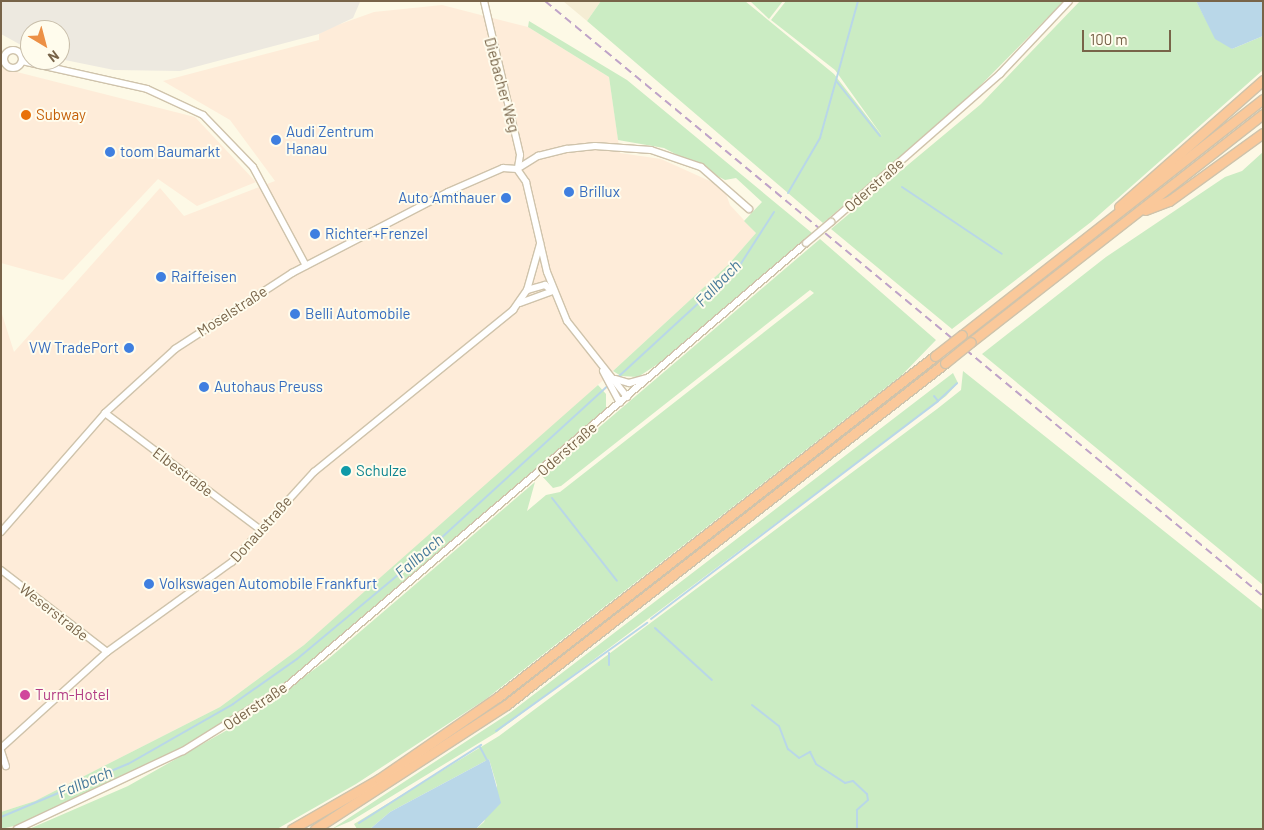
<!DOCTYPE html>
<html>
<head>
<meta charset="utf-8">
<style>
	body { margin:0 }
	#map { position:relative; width:1264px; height:830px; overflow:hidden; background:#fdf9e6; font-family:Barlow,sans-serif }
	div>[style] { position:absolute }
	.residential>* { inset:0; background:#f5edd4 }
	.commercial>* { inset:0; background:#feecd9 }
	.industrial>* { inset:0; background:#ede9e0 }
	.green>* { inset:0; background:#cbecc3 }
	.water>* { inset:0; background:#b9d7e8 }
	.stream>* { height:2px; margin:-1px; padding:0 1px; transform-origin:1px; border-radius:1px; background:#b9d7e8 }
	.roads { filter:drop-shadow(1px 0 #cfc3ab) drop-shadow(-1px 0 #cfc3ab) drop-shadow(0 1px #cfc3ab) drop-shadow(0 -1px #cfc3ab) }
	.minor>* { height:6px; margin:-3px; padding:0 3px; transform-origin:3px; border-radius:3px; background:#fff }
	.minor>.ring { margin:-3px; padding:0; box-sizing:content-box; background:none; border:6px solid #fff; border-radius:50% }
	.highway>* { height:9px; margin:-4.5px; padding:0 4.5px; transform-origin:4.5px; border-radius:4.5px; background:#fac89a }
	.rail>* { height:2px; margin-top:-1px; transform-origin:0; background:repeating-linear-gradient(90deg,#bfa3c8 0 8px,transparent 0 13px) }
	.bridges { filter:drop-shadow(1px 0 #cfc3ab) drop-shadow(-1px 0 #cfc3ab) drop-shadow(0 1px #cfc3ab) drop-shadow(0 -1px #cfc3ab) }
	.minor-bridge>* { height:6px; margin:-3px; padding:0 3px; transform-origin:3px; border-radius:3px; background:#fff }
	.highway-bridge>* { height:9px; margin:-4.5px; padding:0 4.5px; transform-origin:4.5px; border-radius:4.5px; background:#fac89a }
	.dots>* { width:14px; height:14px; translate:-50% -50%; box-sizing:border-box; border:2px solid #fffced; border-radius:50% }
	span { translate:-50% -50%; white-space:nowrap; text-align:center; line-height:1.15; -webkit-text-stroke:4px #fffced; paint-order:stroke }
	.street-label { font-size:15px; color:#786449 }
	.food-label { font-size:15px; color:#c56008 }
	.left { translate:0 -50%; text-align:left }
	.shop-label { font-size:15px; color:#366cbe }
	.right { translate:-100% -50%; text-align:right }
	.culture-label { font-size:15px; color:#0d838f }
	.hotel-label { font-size:15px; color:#b23c85 }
	.water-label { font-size:16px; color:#477a9b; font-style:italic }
	.frame { position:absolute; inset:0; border:2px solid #786449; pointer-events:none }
	.north { position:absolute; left:20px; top:20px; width:50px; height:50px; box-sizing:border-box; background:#fffced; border:1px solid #c9bfab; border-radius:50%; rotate:143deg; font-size:14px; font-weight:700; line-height:20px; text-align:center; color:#786449 }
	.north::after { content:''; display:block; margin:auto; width:18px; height:22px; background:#ec9046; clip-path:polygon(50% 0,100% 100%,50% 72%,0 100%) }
	.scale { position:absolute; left:1082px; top:30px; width:89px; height:22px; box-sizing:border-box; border:2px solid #786449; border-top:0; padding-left:6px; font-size:15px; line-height:18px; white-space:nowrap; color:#786449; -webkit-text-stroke:4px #fffced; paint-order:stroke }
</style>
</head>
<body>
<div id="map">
	<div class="residential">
		<i style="clip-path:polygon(563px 1px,601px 1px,587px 21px)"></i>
	</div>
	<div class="commercial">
		<i style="clip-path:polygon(442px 5px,528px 27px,609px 77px,620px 153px,661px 159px,712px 182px,725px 191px,730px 205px,756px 233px,728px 265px,511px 465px,304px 645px,220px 707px,35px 801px,1px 812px,1px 311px,14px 352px,160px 188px,184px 216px,275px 181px,230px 120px,163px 81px,319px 40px,319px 34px,332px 27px,374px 12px)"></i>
		<i style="clip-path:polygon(1px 68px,195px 117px,256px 182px,197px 206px,158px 179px,63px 280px,1px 263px)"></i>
	</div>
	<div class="industrial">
		<i style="clip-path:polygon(1px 1px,328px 1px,360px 2px,353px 18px,319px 34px,180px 71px,114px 70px,60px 59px,60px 30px,30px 30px,30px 50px,1px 34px)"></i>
	</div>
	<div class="green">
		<i style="clip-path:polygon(601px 1px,745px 1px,834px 74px,883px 137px,835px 70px,771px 20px,786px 1px,1064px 1px,968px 98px,823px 223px,587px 21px)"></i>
		<i style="clip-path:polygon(750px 1px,783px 1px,769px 19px)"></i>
		<i style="clip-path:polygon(1080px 1px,1196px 1px,1212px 31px,1232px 49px,1263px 36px,1263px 70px,1091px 222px,952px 329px,831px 229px,981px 104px)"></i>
		<i style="clip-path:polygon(529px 21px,627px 80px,812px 233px,676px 352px,638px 377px,621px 376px,613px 371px,728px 265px,756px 233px,744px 221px,762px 202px,736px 178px,725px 180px,664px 148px,618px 140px,609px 77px,528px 27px)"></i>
		<i style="clip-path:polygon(1263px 152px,1263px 585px,982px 354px,1106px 257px,1225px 177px,1242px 171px)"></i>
		<i style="clip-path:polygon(820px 239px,936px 340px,902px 375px,486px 699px,356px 784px,277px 829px,29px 829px,128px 786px,245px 720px,327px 660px,535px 482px,527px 511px,546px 495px,560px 492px,814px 293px,810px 290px,561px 486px,553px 488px,542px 476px)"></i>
		<i style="clip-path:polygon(963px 371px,1263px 610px,1263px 829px,476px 829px,484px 822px,497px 786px,489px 759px,390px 812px,370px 829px,357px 829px,354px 824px,499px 736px,937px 409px,961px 390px)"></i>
		<i style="clip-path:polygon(953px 373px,958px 383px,946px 396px,497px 732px,351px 821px,332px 829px,511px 712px)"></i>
		<i style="clip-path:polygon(598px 385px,606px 394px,606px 411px,284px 685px,161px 761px,27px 823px,1px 829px,1px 812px,35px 801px,220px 707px,304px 645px)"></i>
	</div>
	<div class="water">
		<i style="clip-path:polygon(1196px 1px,1263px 1px,1263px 36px,1232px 49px,1215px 39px)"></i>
		<i style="clip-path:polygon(489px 759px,501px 803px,476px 829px,370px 829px,390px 812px)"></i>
	</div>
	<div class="stream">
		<i style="left:837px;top:82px;width:69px;rotate:51.5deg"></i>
		<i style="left:902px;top:187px;width:120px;rotate:33.8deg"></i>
		<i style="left:788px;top:193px;width:64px;rotate:-59.8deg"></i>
		<i style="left:820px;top:138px;width:142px;rotate:-74.5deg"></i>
		<i style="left:617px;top:378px;width:167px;rotate:-42.6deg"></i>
		<i style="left:740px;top:265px;width:63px;rotate:-57.3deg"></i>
		<i style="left:934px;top:396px;width:6px;rotate:51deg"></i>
		<i style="left:938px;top:401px;width:26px;rotate:-43deg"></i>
		<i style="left:552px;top:498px;width:105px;rotate:51.9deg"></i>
		<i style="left:651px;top:619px;width:360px;rotate:-37.2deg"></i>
		<i style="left:655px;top:628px;width:77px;rotate:42.4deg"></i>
		<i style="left:609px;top:665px;width:12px;rotate:-90deg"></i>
		<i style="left:752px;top:705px;width:34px;rotate:38deg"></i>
		<i style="left:779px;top:726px;width:25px;rotate:69deg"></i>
		<i style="left:788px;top:749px;width:14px;rotate:39deg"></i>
		<i style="left:799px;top:758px;width:13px;rotate:-29deg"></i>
		<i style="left:810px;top:752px;width:13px;rotate:63deg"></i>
		<i style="left:816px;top:764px;width:35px;rotate:33deg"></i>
		<i style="left:845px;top:783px;width:8px;rotate:-14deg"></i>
		<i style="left:853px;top:781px;width:19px;rotate:43deg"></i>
		<i style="left:867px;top:794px;width:6px;rotate:81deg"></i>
		<i style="left:868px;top:800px;width:15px;rotate:138deg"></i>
		<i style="left:857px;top:810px;width:19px;rotate:90deg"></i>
		<i style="left:496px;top:731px;width:186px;rotate:-35.6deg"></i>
		<i style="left:480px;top:747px;width:15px;rotate:62deg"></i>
		<i style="left:1px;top:817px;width:138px;rotate:-22.7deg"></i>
		<i style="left:128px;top:764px;width:121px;rotate:-29.7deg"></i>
		<i style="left:233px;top:704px;width:78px;rotate:-35.1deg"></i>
		<i style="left:297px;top:659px;width:170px;rotate:-39.8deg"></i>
		<i style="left:428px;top:550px;width:245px;rotate:-42.4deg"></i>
		<i style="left:359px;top:823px;width:145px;rotate:-32.6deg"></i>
	</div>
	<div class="roads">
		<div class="minor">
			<i style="left:484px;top:1px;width:158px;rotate:76.8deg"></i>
			<i style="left:520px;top:155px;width:13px;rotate:99deg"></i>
			<i class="ring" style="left:4px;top:50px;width:12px;height:12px"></i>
			<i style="left:22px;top:61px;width:128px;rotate:12.6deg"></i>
			<i style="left:147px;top:89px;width:62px;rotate:24.9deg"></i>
			<i style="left:203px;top:115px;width:72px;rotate:46.1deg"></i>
			<i style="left:253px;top:167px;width:112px;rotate:61.8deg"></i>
			<i style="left:517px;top:169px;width:25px;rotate:-32deg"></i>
			<i style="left:538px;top:156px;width:30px;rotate:-14deg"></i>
			<i style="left:567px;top:149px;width:28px;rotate:-6deg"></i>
			<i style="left:595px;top:146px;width:56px;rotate:4.1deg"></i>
			<i style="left:651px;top:150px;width:53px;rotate:18.8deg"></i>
			<i style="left:701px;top:167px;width:64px;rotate:41.2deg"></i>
			<i style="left:831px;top:222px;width:225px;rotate:-41.2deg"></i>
			<i style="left:1000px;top:74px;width:100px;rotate:-46.6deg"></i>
			<i style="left:527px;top:290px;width:19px;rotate:-16deg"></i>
			<i style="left:545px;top:285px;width:9px;rotate:41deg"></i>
			<i style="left:520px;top:303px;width:35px;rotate:-20deg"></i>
			<i style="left:603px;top:371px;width:36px;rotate:62deg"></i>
			<i style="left:615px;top:379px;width:15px;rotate:16deg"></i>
			<i style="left:629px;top:383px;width:18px;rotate:-16deg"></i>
			<i style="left:105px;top:413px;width:195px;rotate:36.9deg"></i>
			<i style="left:1px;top:532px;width:158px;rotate:-48.8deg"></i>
			<i style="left:105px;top:413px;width:95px;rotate:-42.4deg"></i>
			<i style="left:175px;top:349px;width:140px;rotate:-33deg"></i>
			<i style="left:292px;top:273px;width:176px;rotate:-27.4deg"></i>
			<i style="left:448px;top:192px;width:60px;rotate:-23.6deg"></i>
			<i style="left:503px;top:168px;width:14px;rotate:4deg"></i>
			<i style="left:517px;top:169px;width:16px;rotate:55deg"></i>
			<i style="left:526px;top:182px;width:92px;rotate:76.9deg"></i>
			<i style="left:547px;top:272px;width:53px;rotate:67.8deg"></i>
			<i style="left:567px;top:321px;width:97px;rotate:51.7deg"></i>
			<i style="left:1px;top:570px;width:134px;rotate:37.7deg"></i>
			<i style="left:1px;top:748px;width:143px;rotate:-42.2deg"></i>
			<i style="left:107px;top:652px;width:154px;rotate:-35.8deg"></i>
			<i style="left:232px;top:562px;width:122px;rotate:-47.7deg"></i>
			<i style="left:314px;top:472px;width:257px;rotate:-39.1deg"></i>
			<i style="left:513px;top:310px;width:24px;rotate:-55deg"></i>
			<i style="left:527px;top:290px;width:48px;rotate:-74.2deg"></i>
			<i style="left:1px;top:751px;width:16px;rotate:72deg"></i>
			<i style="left:17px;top:829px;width:183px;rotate:-25.2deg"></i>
			<i style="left:183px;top:751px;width:123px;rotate:-32deg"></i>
			<i style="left:287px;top:686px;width:682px;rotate:-40.48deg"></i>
		</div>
		<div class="highway">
			<i style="left:1119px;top:207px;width:192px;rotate:-41.4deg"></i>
			<i style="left:1145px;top:210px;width:26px;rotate:-21deg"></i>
			<i style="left:1169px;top:201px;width:116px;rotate:-35.9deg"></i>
			<i style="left:962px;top:335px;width:382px;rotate:-38.1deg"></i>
			<i style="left:971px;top:342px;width:370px;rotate:-38deg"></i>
			<i style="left:292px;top:829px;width:100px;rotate:-29.9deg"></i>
			<i style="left:379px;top:779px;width:145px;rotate:-34.6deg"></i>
			<i style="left:498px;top:697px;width:554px;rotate:-37.97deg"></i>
			<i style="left:315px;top:829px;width:228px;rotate:-33deg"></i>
			<i style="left:506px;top:705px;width:556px;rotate:-37.92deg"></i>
		</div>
	</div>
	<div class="rail">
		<i style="left:545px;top:1px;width:932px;rotate:39.65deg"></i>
	</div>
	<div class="bridges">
		<div class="minor-bridge">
			<i style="left:806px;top:243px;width:33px;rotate:-40deg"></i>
		</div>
		<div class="highway-bridge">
			<i style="left:935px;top:356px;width:34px;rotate:-38deg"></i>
			<i style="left:945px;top:363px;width:33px;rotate:-39deg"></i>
		</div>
	</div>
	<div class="dots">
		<i style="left:26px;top:115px;background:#e8710a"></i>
		<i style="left:276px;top:140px;background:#3f7fe0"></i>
		<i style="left:110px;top:152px;background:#3f7fe0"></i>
		<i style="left:569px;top:192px;background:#3f7fe0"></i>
		<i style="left:506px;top:198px;background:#3f7fe0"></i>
		<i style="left:315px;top:234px;background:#3f7fe0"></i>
		<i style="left:161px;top:277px;background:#3f7fe0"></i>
		<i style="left:295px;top:314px;background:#3f7fe0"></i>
		<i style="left:129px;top:348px;background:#3f7fe0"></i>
		<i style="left:204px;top:387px;background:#3f7fe0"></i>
		<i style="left:346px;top:471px;background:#0f9aa8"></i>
		<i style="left:149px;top:584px;background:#3f7fe0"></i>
		<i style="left:25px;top:695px;background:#d1479c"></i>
	</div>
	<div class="street-label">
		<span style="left:502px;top:85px;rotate:75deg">Diebacher Weg</span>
		<span style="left:874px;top:185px;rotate:-41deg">Oderstraße</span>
		<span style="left:232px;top:311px;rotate:-33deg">Moselstraße</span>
		<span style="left:567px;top:449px;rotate:-41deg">Oderstraße</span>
		<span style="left:183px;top:472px;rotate:37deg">Elbestraße</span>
		<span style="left:261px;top:529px;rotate:-48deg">Donaustraße</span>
		<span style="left:54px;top:612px;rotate:38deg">Weserstraße</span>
		<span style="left:255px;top:706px;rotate:-34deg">Oderstraße</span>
	</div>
	<div class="food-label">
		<span class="left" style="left:36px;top:115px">Subway</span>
	</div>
	<div class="shop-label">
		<span class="left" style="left:286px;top:140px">Audi Zentrum<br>Hanau</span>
		<span class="left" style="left:120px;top:152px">toom Baumarkt</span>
		<span class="left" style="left:579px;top:192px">Brillux</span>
		<span class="right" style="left:496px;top:198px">Auto Amthauer</span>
		<span class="left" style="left:325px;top:234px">Richter+Frenzel</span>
		<span class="left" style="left:171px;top:277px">Raiffeisen</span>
		<span class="left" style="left:305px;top:314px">Belli Automobile</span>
		<span class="right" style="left:119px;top:348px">VW TradePort</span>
		<span class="left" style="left:214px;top:387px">Autohaus Preuss</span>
		<span class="left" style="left:159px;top:584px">Volkswagen Automobile Frankfurt</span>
	</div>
	<div class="culture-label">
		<span class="left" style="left:356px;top:471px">Schulze</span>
	</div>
	<div class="hotel-label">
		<span class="left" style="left:35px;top:695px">Turm-Hotel</span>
	</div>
	<div class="water-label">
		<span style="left:718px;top:283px;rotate:-46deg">Fallbach</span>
		<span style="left:419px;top:556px;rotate:-41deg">Fallbach</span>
		<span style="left:85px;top:782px;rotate:-23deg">Fallbach</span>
	</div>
	<div class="frame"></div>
	<div class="north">N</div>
	<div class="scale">100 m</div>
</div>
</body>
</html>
